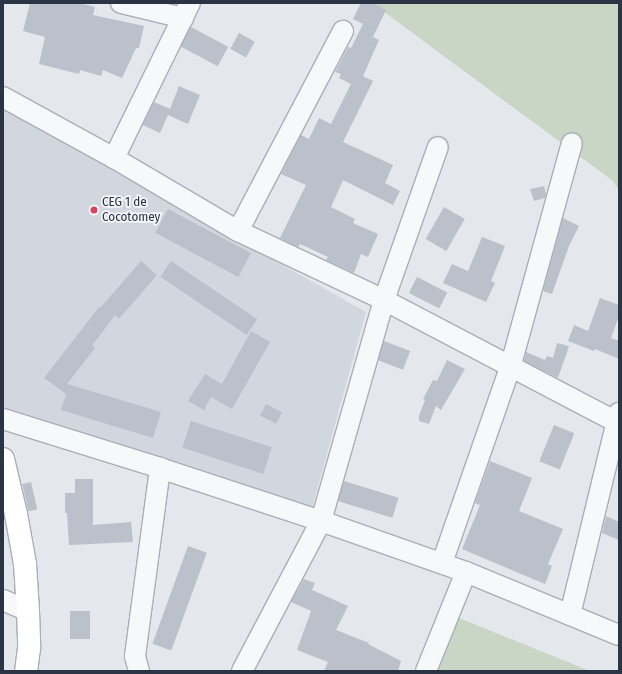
<!DOCTYPE html>
<html>
<head>
<meta charset="utf-8">
<style>
	body { margin:0 }
	#map { position:relative; width:622px; height:674px; overflow:hidden; background:#e4e7ec; font-family:"Fira Sans Condensed",sans-serif }
	div>[style] { position:absolute }
	.built>* { inset:0; background:#d2d6de }
	.green>* { inset:0; background:#c9d6c5 }
	.building>* { inset:0; background:#bbc0ca; transform-origin:0 0 }
	.roads { filter:drop-shadow(1px 0 #a9aeb7) drop-shadow(-1px 0 #a9aeb7) drop-shadow(0 1px #a9aeb7) drop-shadow(0 -1px #a9aeb7) }
	.minor>* { height:20px; margin:-10px; padding:0 10px; transform-origin:10px; border-radius:10px; background:#f7f8fa }
	.major>* { height:22px; margin:-11px; padding:0 11px; transform-origin:11px; border-radius:11px; background:#fff }
	.dots>* { width:11px; height:11px; translate:-50% -50%; box-sizing:border-box; border:2px solid #f4f6f9; border-radius:50% }
	span { translate:-50% -50%; white-space:nowrap; text-align:center; line-height:1.15; -webkit-text-stroke:3.5px #f4f6f9; paint-order:stroke }
	.poi-label { font-size:13px; color:#2b3445 }
	.left { translate:0 -50%; text-align:left }
	.frame { position:absolute; inset:0; border:4px solid #2b3445; pointer-events:none }
</style>
</head>
<body>
<div id="map">
	<div class="built">
		<i style="clip-path:polygon(3px 108px,366px 312px,312px 508px,3px 413px)"></i>
	</div>
	<div class="green">
		<i style="clip-path:polygon(372px 3px,619px 3px,619px 191px,613px 181px)"></i>
		<i style="clip-path:polygon(459px 618px,590px 671px,438px 671px)"></i>
	</div>
	<div class="building">
		<i style="clip-path:polygon(30px 3px,80px 3px,95px 7px,93px 15px,144px 26px,139px 48px,136px 48px,122px 78px,103px 70px,101px 76px,80px 70px,79px 74px,39px 64px,45px 37px,23px 31px)"></i>
		<i style="clip-path:polygon(361px 3px,373px 3px,386px 10px,373px 37px,379px 40px,363px 76px,373px 81px,343px 142px,393px 165px,385px 183px,400px 191px,393px 205px,343px 180px,331px 207px,355px 219px,353px 223px,378px 234px,368px 257px,361px 254px,354px 273px,326px 260px,328px 257px,300px 244px,298px 247px,280px 238px,306px 185px,281px 174px,301px 135px,309px 139px,319px 118px,331px 124px,351px 84px,339px 78px,341px 74px,335px 72px,348px 47px,351px 48px,363px 24px,353px 19px)"></i>
		<i style="left:191px;top:27px;width:42px;height:22px;rotate:28deg"></i>
		<i style="left:239px;top:33px;width:18px;height:18px;rotate:29deg"></i>
		<i style="clip-path:polygon(179px 86px,200px 95px,188px 124px,168px 115px,160px 133px,143px 125px,154px 102px,170px 109px)"></i>
		<i style="clip-path:polygon(544px 186px,546px 194px,545px 198px,534px 201px,530px 189px)"></i>
		<i style="left:444px;top:207px;width:24px;height:37px;rotate:30deg"></i>
		<i style="left:168px;top:209px;width:94px;height:27px;rotate:28deg"></i>
		<i style="clip-path:polygon(563px 218px,579px 226px,569px 246px,552px 294px,543px 291px)"></i>
		<i style="clip-path:polygon(482px 237px,505px 246px,491px 281px,495px 283px,486px 302px,443px 283px,452px 264px,468px 271px)"></i>
		<i style="clip-path:polygon(141px 261px,157px 275px,119px 319px,115px 315px,92px 346px,95px 348px,67px 384px,161px 412px,153px 438px,61px 410px,66px 394px,44px 378px,99px 307px,100px 308px)"></i>
		<i style="left:171px;top:261px;width:104px;height:19px;rotate:34deg"></i>
		<i style="left:417px;top:277px;width:34px;height:18px;rotate:27deg"></i>
		<i style="clip-path:polygon(600px 298px,619px 305px,619px 316px,611px 338px,619px 341px,619px 359px,595px 349px,594px 351px,568px 341px,574px 325px,588px 331px)"></i>
		<i style="clip-path:polygon(251px 331px,270px 342px,232px 409px,211px 397px,204px 410px,188px 401px,205px 374px,222px 384px)"></i>
		<i style="left:384px;top:341px;width:28px;height:20px;rotate:21deg"></i>
		<i style="clip-path:polygon(557px 343px,569px 346px,558px 378px,524px 361px,526px 352px,545px 360px,547px 356px,553px 358px)"></i>
		<i style="clip-path:polygon(447px 360px,465px 369px,441px 410px,436px 406px,429px 424px,419px 421px,419px 416px,425px 400px,423px 399px,433px 380px,437px 381px)"></i>
		<i style="left:266px;top:404px;width:18px;height:13px;rotate:27deg"></i>
		<i style="left:191px;top:421px;width:85px;height:28px;rotate:18deg"></i>
		<i style="left:554px;top:425px;width:22px;height:39px;rotate:22deg"></i>
		<i style="clip-path:polygon(490px 461px,532px 478px,519px 511px,563px 529px,548px 564px,552px 566px,545px 584px,462px 549px,480px 505px,475px 503px)"></i>
		<i style="clip-path:polygon(75px 479px,93px 479px,93px 525px,131px 522px,133px 542px,69px 545px,67px 513px,65px 513px,65px 493px,75px 493px)"></i>
		<i style="left:344px;top:481px;width:57px;height:21px;rotate:17deg"></i>
		<i style="left:31px;top:482px;width:28px;height:9px;rotate:77deg"></i>
		<i style="clip-path:polygon(606px 516px,619px 522px,619px 540px,602px 533px)"></i>
		<i style="left:188px;top:546px;width:20px;height:104px;rotate:20deg"></i>
		<i style="clip-path:polygon(304px 579px,315px 583px,312px 590px,348px 606px,336px 630px,369px 643px,368px 644px,401px 661px,398px 671px,324px 671px,328px 662px,297px 650px,311px 611px,291px 602px)"></i>
		<i style="left:70px;top:611px;width:20px;height:28px"></i>
	</div>
	<div class="roads">
		<div class="minor">
			<i style="left:121px;top:3px;width:64px;rotate:13.6deg"></i>
			<i style="left:3px;top:97px;width:127px;rotate:28.8deg"></i>
			<i style="left:114px;top:158px;width:144px;rotate:30.5deg"></i>
			<i style="left:238px;top:231px;width:161px;rotate:25.3deg"></i>
			<i style="left:384px;top:300px;width:262px;rotate:27.7deg"></i>
			<i style="left:114px;top:158px;width:173px;rotate:-63.9deg"></i>
			<i style="left:238px;top:231px;width:226px;rotate:-62.3deg"></i>
			<i style="left:3px;top:419px;width:164px;rotate:17.3deg"></i>
			<i style="left:160px;top:468px;width:169px;rotate:18.2deg"></i>
			<i style="left:321px;top:521px;width:154px;rotate:19.4deg"></i>
			<i style="left:466px;top:572px;width:107px;rotate:112deg"></i>
			<i style="left:442px;top:563px;width:207px;rotate:-70.8deg"></i>
			<i style="left:510px;top:368px;width:233px;rotate:-74.6deg"></i>
			<i style="left:466px;top:572px;width:165px;rotate:22.4deg"></i>
			<i style="left:3px;top:600px;width:27px;rotate:24deg"></i>
			<i style="left:570px;top:615px;width:208px;rotate:-76.4deg"></i>
			<i style="left:139px;top:671px;width:16px;rotate:-105deg"></i>
			<i style="left:135px;top:656px;width:190px;rotate:-82.4deg"></i>
			<i style="left:242px;top:671px;width:170px;rotate:-62.2deg"></i>
			<i style="left:321px;top:521px;width:230px;rotate:-74.1deg"></i>
			<i style="left:384px;top:300px;width:162px;rotate:-70.6deg"></i>
		</div>
		<div class="major">
			<i style="left:3px;top:459px;width:57px;rotate:76.7deg"></i>
			<i style="left:16px;top:514px;width:51px;rotate:79.8deg"></i>
			<i style="left:25px;top:564px;width:47px;rotate:86.3deg"></i>
			<i style="left:28px;top:611px;width:37px;rotate:88deg"></i>
			<i style="left:29px;top:648px;width:23px;rotate:97deg"></i>
		</div>
	</div>
	<div class="dots">
		<i style="left:94px;top:210px;background:#d1495b"></i>
	</div>
	<div class="poi-label">
		<span class="left" style="left:102px;top:210px">CEG 1 de<br>Cocotomey</span>
	</div>
	<div class="frame"></div>
</div>
</body>
</html>
